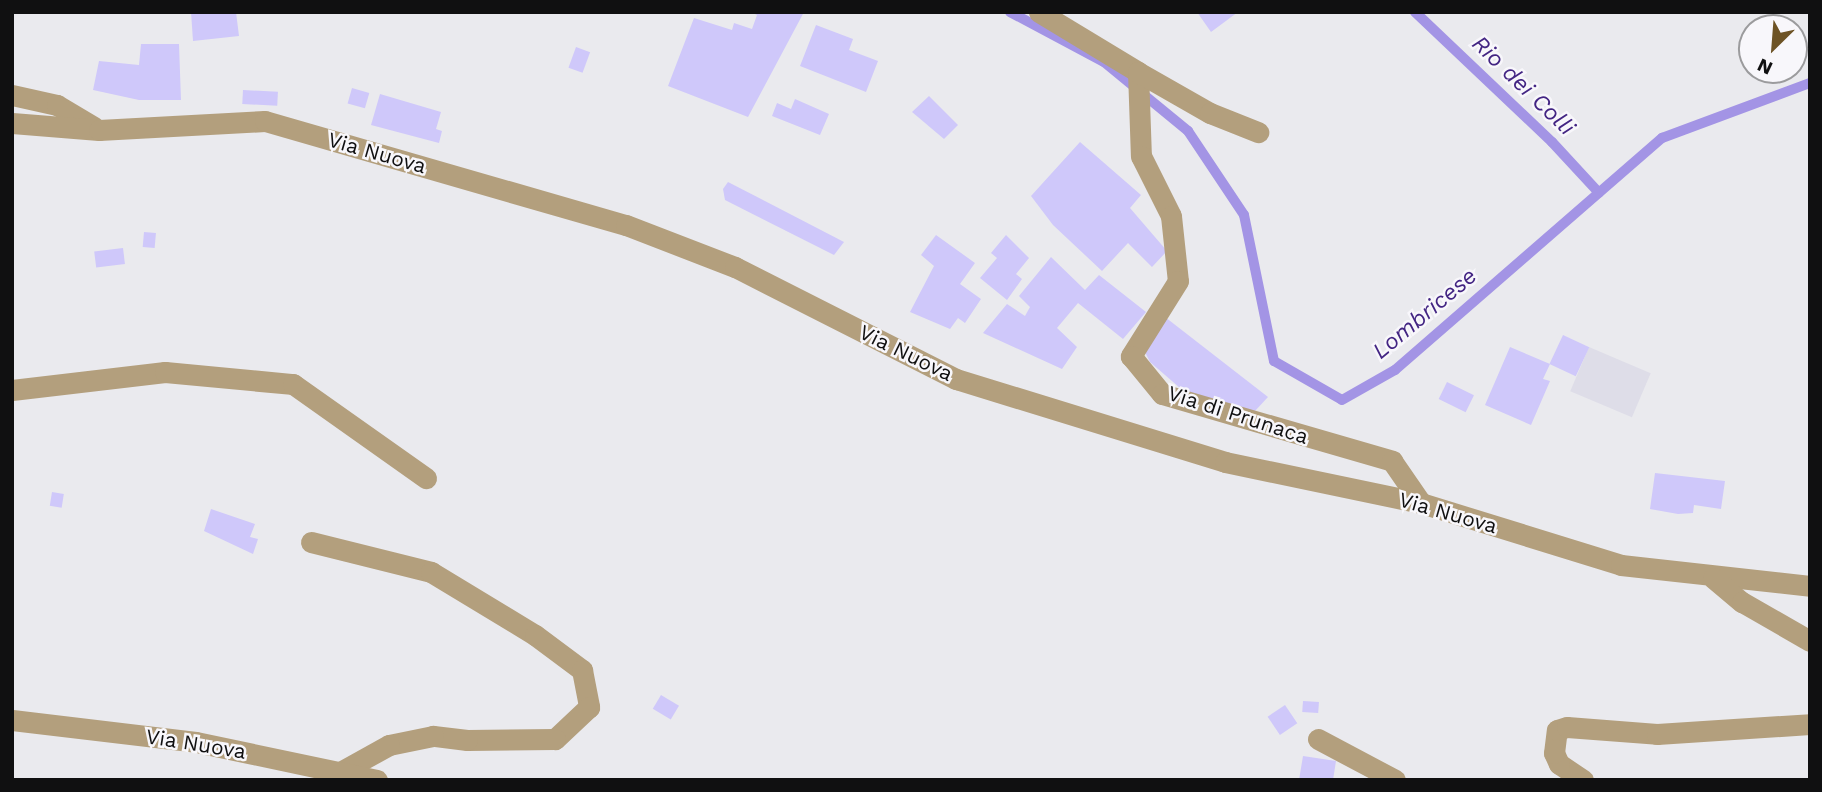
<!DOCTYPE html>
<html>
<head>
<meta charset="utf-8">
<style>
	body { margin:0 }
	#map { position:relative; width:1822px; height:792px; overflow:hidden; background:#eaeaee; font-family:"Work Sans",sans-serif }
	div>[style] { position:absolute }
	.built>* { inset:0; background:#dedde8; transform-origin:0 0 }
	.stream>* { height:10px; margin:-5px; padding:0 5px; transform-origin:5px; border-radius:5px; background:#a394e5 }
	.building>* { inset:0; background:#cfc8fa; transform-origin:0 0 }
	.minor>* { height:21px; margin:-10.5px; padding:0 10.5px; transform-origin:10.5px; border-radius:10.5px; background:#b39f7d }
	span { translate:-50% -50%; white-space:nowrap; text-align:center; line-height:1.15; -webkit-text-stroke:5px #f8f7fb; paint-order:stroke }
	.street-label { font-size:21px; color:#101011 }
	.water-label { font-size:23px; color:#432583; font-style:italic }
	.frame { position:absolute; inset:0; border:14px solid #101011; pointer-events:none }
	.north { position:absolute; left:1738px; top:14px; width:70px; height:70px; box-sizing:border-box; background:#f8f7fb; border:2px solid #9b9b9d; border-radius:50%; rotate:205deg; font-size:19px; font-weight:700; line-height:28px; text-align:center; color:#101011 }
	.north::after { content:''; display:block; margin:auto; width:24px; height:32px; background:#6d5325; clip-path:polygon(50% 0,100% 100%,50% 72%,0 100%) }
</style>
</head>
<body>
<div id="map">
	<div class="built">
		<i style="left:1589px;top:347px;width:67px;height:48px;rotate:23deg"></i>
	</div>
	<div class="stream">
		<i style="left:1010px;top:12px;width:106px;rotate:28deg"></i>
		<i style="left:1104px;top:62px;width:109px;rotate:39.4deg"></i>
		<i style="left:1188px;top:131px;width:101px;rotate:56.3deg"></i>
		<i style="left:1244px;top:215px;width:149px;rotate:78.4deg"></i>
		<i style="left:1274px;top:361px;width:78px;rotate:29.8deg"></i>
		<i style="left:1342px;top:400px;width:61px;rotate:-29.5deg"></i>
		<i style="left:1395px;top:370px;width:354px;rotate:-41deg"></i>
		<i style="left:1662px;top:138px;width:158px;rotate:-20.4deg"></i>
		<i style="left:1415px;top:12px;width:189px;rotate:43.5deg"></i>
		<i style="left:1552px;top:142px;width:69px;rotate:47.3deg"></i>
	</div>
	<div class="building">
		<i style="clip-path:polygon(191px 12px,236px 12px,239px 36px,193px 41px)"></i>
		<i style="clip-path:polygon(751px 12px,804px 12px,748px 117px,668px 86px,694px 18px,732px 30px,734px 23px,752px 29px,757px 15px)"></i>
		<i style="clip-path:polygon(1197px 12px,1238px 12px,1211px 32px)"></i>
		<i style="clip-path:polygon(816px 25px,853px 39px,849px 50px,878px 61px,866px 92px,800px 66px)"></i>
		<i style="clip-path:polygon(141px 44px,179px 44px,181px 100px,139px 100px,93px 90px,99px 61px,139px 65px)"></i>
		<i style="left:576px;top:47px;width:15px;height:22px;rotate:20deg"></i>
		<i style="left:352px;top:88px;width:18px;height:16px;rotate:16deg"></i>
		<i style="left:243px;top:90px;width:35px;height:14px;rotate:3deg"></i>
		<i style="clip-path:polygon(380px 94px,441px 112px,436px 129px,442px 131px,439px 143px,371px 125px)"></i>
		<i style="clip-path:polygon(929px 96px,958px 125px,944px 139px,912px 112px)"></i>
		<i style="clip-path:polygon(795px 99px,829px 114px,820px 135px,772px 116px,777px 103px,791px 109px)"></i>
		<i style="clip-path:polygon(1080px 142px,1141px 195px,1130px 208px,1167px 251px,1152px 267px,1128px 243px,1102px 271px,1053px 225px,1031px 196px)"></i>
		<i style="clip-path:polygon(728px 182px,844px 242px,834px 255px,725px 200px,723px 189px)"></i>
		<i style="left:144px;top:232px;width:12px;height:15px;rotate:5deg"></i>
		<i style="clip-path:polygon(936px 235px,975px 263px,960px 284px,981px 299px,965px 323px,958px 318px,950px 329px,910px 312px,934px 266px,921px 255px)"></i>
		<i style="clip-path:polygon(1006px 235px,1029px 258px,1016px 274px,1022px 279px,1007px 300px,980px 278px,997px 258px,991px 253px)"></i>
		<i style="left:123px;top:248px;width:16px;height:29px;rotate:83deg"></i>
		<i style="clip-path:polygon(1051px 257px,1085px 290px,1099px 275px,1146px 312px,1123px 339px,1078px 303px,1057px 328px,1077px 347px,1062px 369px,983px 333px,1007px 304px,1025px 316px,1030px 307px,1019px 296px)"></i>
		<i style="clip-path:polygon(1165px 317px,1268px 397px,1241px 426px,1180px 388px,1150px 362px,1142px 346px)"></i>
		<i style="left:1563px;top:335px;width:29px;height:32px;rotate:25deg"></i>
		<i style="clip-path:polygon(1510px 347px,1550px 364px,1543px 379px,1550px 381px,1531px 425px,1485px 405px)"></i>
		<i style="left:1447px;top:382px;width:30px;height:19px;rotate:26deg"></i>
		<i style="clip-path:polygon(1655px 473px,1725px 481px,1721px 509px,1694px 505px,1693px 513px,1678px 514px,1650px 509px)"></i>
		<i style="left:52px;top:492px;width:12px;height:14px;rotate:9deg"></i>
		<i style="clip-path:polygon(211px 509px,255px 524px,250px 537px,258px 539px,253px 554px,204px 531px)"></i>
		<i style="left:661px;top:695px;width:21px;height:16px;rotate:31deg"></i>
		<i style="left:1303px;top:701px;width:16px;height:11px;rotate:4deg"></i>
		<i style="left:1285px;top:705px;width:22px;height:21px;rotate:56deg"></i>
		<i style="clip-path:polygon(1303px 756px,1336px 761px,1333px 780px,1299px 780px)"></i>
	</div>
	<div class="minor">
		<i style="left:1039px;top:12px;width:116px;rotate:31.2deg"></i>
		<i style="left:1138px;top:72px;width:84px;rotate:88deg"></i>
		<i style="left:1141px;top:156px;width:67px;rotate:63.4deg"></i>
		<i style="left:1171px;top:216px;width:65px;rotate:83.9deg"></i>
		<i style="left:1178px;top:281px;width:89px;rotate:122.1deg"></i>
		<i style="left:1131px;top:356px;width:49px;rotate:50.8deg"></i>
		<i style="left:1162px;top:394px;width:240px;rotate:16.2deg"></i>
		<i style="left:1392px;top:461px;width:51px;rotate:55.4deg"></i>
		<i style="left:1138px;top:72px;width:83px;rotate:29.7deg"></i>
		<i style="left:1210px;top:113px;width:52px;rotate:21.6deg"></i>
		<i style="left:12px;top:95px;width:46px;rotate:12.5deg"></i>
		<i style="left:57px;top:105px;width:43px;rotate:30.7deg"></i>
		<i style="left:12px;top:123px;width:87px;rotate:4.6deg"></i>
		<i style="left:99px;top:130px;width:166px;rotate:-3.1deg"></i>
		<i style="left:265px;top:121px;width:376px;rotate:16.1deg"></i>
		<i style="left:626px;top:225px;width:117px;rotate:21.1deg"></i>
		<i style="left:735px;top:267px;width:248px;rotate:26.9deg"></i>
		<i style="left:956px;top:379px;width:282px;rotate:17.1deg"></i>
		<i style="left:1225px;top:462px;width:200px;rotate:11.8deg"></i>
		<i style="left:1421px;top:503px;width:209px;rotate:17.2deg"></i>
		<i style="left:1621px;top:565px;width:190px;rotate:6.3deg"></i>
		<i style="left:12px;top:390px;width:154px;rotate:-6.7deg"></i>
		<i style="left:165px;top:372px;width:129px;rotate:5.4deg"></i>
		<i style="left:293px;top:384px;width:163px;rotate:35.3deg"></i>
		<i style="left:311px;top:542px;width:124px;rotate:14deg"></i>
		<i style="left:431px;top:572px;width:122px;rotate:31.2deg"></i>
		<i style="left:535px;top:635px;width:59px;rotate:36.7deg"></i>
		<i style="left:582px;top:670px;width:38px;rotate:79deg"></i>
		<i style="left:589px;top:707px;width:47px;rotate:136.7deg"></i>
		<i style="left:555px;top:739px;width:88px;rotate:179.3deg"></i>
		<i style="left:467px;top:740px;width:34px;rotate:-173deg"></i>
		<i style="left:433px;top:736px;width:45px;rotate:168.4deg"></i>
		<i style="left:389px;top:745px;width:54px;rotate:151deg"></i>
		<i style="left:1713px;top:578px;width:38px;rotate:40deg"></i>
		<i style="left:1742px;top:602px;width:78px;rotate:29.8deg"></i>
		<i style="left:12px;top:720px;width:185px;rotate:6.8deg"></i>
		<i style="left:196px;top:742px;width:185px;rotate:11.9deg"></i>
		<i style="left:1318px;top:739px;width:87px;rotate:28deg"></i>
		<i style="left:1583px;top:780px;width:29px;rotate:-146deg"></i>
		<i style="left:1559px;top:764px;width:12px;rotate:-114deg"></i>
		<i style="left:1554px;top:753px;width:23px;rotate:-83deg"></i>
		<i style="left:1557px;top:730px;width:10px;rotate:-17deg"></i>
		<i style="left:1567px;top:727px;width:90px;rotate:4.4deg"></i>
		<i style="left:1657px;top:734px;width:153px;rotate:-3.7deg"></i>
	</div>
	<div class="street-label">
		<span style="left:377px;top:153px;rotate:16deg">Via Nuova</span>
		<span style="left:906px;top:353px;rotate:26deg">Via Nuova</span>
		<span style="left:1238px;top:415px;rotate:18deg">Via di Prunaca</span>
		<span style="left:1448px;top:513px;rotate:16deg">Via Nuova</span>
		<span style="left:196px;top:744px;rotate:9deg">Via Nuova</span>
	</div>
	<div class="water-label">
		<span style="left:1523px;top:86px;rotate:44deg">Rio dei Colli</span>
		<span style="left:1425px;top:314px;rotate:-40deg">Lombricese</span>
	</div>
	<div class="frame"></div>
	<div class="north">N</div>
</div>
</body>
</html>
